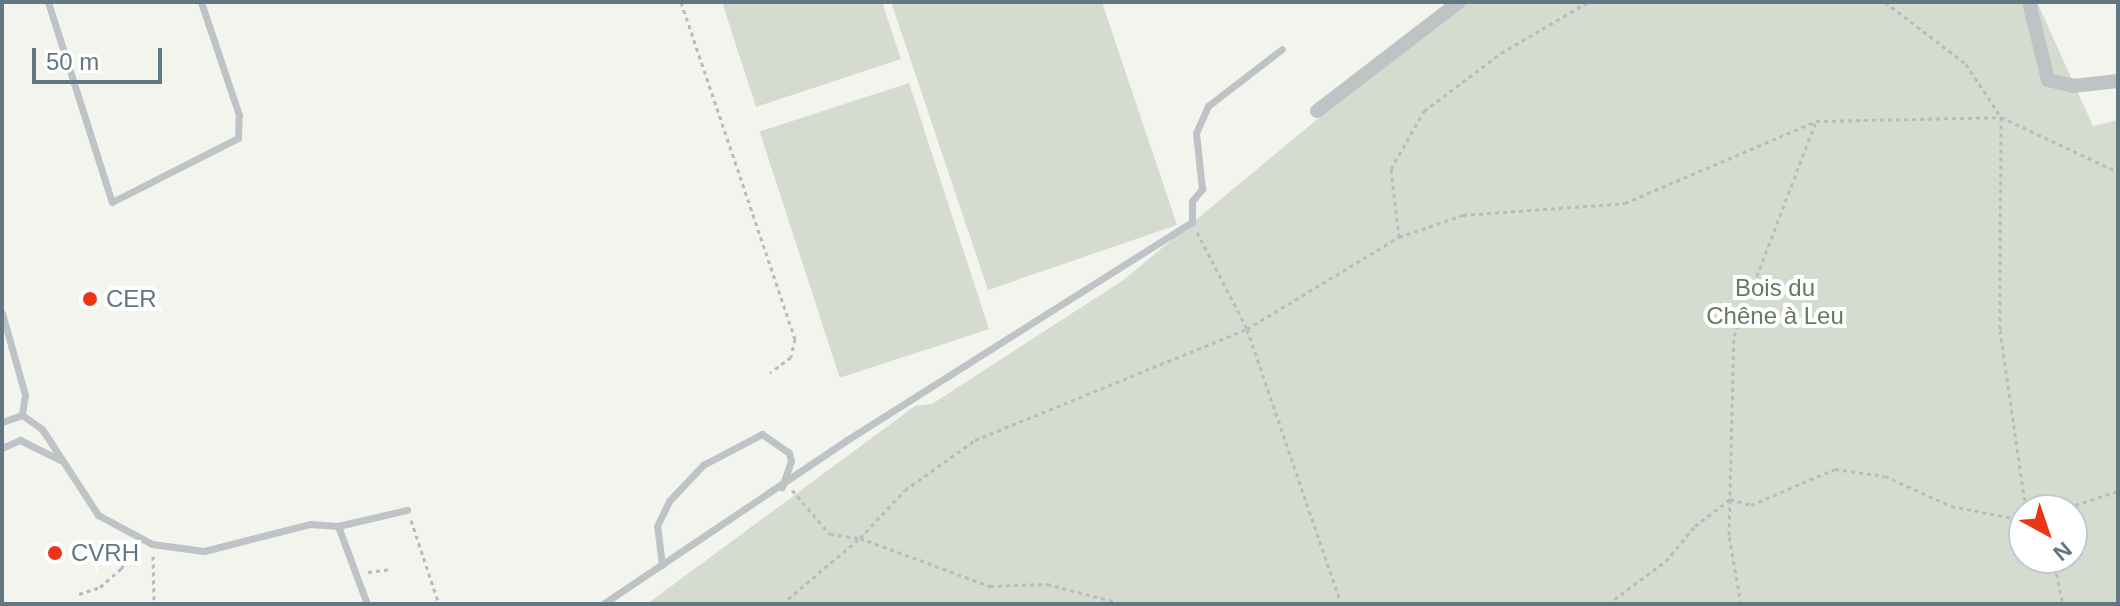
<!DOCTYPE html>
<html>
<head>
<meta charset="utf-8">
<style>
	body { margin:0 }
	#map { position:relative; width:2120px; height:606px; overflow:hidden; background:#f4f4ef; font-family:Arial,sans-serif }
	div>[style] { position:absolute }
	.green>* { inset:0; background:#d6dbd0; transform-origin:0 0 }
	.path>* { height:3px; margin-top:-1.5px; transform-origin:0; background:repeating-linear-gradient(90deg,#b8bcbe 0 4px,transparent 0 8px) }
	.service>* { height:7px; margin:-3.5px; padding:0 3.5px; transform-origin:3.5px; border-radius:3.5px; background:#bec4c6 }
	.minor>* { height:14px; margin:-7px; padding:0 7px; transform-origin:7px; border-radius:7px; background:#bec4c6 }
	.dots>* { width:22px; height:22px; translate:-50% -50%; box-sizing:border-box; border:4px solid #fff; border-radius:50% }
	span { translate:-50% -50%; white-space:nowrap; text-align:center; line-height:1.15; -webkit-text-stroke:8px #fff; paint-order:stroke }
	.park-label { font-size:24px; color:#687960 }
	.poi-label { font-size:24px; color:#617782 }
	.left { translate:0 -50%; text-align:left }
	.frame { position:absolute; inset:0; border:4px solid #617782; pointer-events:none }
	.north { position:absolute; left:2008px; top:494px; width:80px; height:80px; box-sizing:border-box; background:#fff; border:2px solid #c0c9cd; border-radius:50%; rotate:140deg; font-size:22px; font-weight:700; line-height:32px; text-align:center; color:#617782 }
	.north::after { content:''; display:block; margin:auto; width:28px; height:36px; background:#ec3418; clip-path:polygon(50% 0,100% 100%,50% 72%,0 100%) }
	.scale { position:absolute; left:32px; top:48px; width:130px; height:36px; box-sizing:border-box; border:4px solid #617782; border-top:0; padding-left:10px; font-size:24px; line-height:28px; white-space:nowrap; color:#617782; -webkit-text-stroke:6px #fff; paint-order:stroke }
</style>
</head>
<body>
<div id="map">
	<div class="green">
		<i style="clip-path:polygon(722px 2px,882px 2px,901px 59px,756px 107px)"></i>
		<i style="clip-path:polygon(891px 2px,1102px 2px,1177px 225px,988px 290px)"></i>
		<i style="clip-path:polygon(evenodd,1459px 2px,2037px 2px,2093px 126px,2118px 120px,2118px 604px,647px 604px,915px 406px,932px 404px,1122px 281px,1459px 2px,2024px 510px,2072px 510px,2072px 558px,2024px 558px,2024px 510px)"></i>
		<i style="left:909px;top:83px;width:259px;height:157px;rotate:72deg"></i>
	</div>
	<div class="path">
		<i style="left:681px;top:2px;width:356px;rotate:71.3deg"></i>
		<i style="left:795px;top:339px;width:18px;rotate:103deg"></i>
		<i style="left:791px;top:357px;width:26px;rotate:143deg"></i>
		<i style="left:1885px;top:2px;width:102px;rotate:37.4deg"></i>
		<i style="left:1966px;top:64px;width:64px;rotate:56.6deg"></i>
		<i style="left:2001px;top:117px;width:213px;rotate:90.3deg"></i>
		<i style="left:2000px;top:330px;width:182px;rotate:81.8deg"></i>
		<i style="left:1197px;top:232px;width:109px;rotate:62.7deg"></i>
		<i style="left:1247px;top:329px;width:291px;rotate:71.1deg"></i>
		<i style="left:1399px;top:237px;width:68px;rotate:-96.7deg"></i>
		<i style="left:1391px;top:169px;width:67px;rotate:-60.4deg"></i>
		<i style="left:1424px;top:111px;width:96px;rotate:-37deg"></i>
		<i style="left:1501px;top:53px;width:101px;rotate:-30.4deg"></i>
		<i style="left:792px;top:490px;width:58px;rotate:49.2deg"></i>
		<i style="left:830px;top:534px;width:30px;rotate:8deg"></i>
		<i style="left:860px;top:538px;width:139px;rotate:20.3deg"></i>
		<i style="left:990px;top:586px;width:57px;rotate:-2deg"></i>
		<i style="left:1047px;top:584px;width:79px;rotate:14.7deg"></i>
		<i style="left:2060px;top:510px;width:61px;rotate:-18.1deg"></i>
		<i style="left:411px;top:520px;width:89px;rotate:71.6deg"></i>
		<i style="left:153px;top:556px;width:48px;rotate:88.8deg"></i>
		<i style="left:2053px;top:558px;width:47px;rotate:77.7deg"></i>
		<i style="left:368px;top:572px;width:24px;rotate:-7deg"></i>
		<i style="left:79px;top:594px;width:22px;rotate:-18deg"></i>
		<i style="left:100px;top:587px;width:28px;rotate:-41deg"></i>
		<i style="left:121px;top:569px;width:26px;rotate:-59deg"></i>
		<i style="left:782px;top:604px;width:102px;rotate:-40.2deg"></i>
		<i style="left:860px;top:538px;width:66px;rotate:-46.8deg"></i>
		<i style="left:905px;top:490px;width:86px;rotate:-35.5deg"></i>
		<i style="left:975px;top:440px;width:294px;rotate:-22.2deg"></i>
		<i style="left:1247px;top:329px;width:178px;rotate:-31.2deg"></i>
		<i style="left:1399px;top:237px;width:68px;rotate:-19deg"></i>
		<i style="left:1463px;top:215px;width:162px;rotate:-4.2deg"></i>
		<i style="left:1625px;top:203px;width:208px;rotate:-23.2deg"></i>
		<i style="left:1816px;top:121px;width:185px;rotate:-1.2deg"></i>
		<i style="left:2001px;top:117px;width:129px;rotate:25.2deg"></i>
		<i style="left:1608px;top:604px;width:72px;rotate:-36.6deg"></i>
		<i style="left:1666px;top:561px;width:45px;rotate:-50.4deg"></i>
		<i style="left:1695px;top:526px;width:44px;rotate:-37.6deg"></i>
		<i style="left:1730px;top:499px;width:22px;rotate:16deg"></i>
		<i style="left:1751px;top:505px;width:91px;rotate:-23.2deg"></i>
		<i style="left:1835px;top:469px;width:50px;rotate:8deg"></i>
		<i style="left:1885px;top:476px;width:72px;rotate:24.4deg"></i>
		<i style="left:1951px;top:506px;width:74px;rotate:10.9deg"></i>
		<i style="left:1741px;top:604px;width:70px;rotate:-99.9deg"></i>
		<i style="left:1729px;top:535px;width:199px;rotate:-88.6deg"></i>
		<i style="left:1734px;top:336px;width:230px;rotate:-69.1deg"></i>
	</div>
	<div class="service">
		<i style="left:48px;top:2px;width:210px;rotate:72.3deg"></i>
		<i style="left:112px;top:202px;width:141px;rotate:-26.9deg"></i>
		<i style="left:238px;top:138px;width:23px;rotate:-88deg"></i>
		<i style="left:239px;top:115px;width:119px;rotate:-108.6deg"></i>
		<i style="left:2px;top:313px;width:85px;rotate:74.3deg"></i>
		<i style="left:25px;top:395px;width:20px;rotate:99deg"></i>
		<i style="left:2px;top:422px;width:21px;rotate:-19deg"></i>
		<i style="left:22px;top:415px;width:24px;rotate:35deg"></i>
		<i style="left:42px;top:429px;width:103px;rotate:56.9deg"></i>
		<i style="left:98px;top:515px;width:61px;rotate:28.2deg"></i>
		<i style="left:152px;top:544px;width:52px;rotate:7.7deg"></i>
		<i style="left:204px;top:551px;width:109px;rotate:-14.3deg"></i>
		<i style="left:310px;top:524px;width:28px;rotate:4deg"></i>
		<i style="left:338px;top:526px;width:71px;rotate:-13.1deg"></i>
		<i style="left:2px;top:448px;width:20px;rotate:-24deg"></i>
		<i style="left:20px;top:440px;width:45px;rotate:26.6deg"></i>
		<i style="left:338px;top:526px;width:83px;rotate:69.6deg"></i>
		<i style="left:662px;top:565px;width:39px;rotate:-97deg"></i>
		<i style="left:657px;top:526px;width:28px;rotate:-64deg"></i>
		<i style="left:669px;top:501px;width:50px;rotate:-46.6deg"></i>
		<i style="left:703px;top:465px;width:67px;rotate:-27.7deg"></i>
		<i style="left:762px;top:434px;width:33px;rotate:35deg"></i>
		<i style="left:789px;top:453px;width:8px;rotate:76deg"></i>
		<i style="left:791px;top:461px;width:28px;rotate:109deg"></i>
		<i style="left:603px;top:604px;width:294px;rotate:-33.9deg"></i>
		<i style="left:847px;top:440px;width:408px;rotate:-32.3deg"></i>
		<i style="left:1192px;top:222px;width:21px;rotate:-90deg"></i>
		<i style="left:1192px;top:201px;width:16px;rotate:-50deg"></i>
		<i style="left:1202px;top:189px;width:56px;rotate:-96.1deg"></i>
		<i style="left:1196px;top:133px;width:30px;rotate:-66deg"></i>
		<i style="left:1208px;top:106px;width:93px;rotate:-37.6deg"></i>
	</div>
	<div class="minor">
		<i style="left:2029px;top:2px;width:80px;rotate:76.3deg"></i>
		<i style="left:2048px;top:80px;width:26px;rotate:13deg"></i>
		<i style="left:2073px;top:86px;width:45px;rotate:-6.3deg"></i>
		<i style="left:1317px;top:111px;width:179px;rotate:-37.5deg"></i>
	</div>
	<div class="dots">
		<i style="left:90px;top:299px;background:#ec3418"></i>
		<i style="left:55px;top:553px;background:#ec3418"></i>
	</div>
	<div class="park-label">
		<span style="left:1775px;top:302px">Bois du<br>Chêne à Leu</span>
	</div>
	<div class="poi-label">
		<span class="left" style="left:106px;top:299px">CER</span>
		<span class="left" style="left:71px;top:553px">CVRH</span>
	</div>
	<div class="frame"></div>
	<div class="north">N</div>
	<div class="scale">50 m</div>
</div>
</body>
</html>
